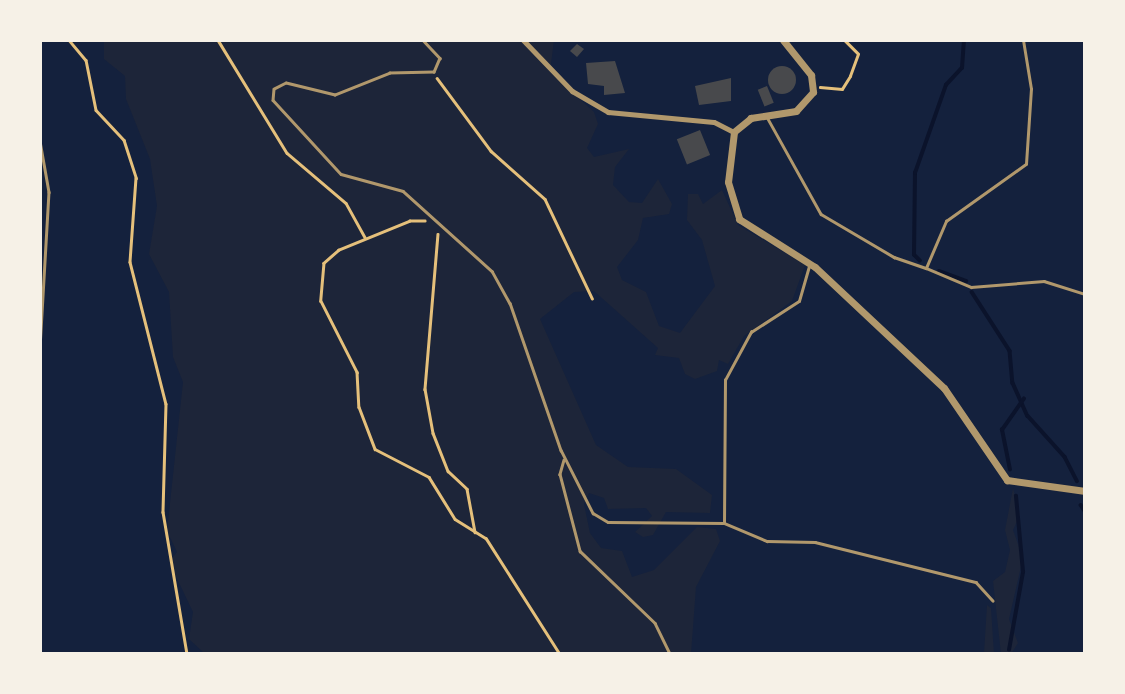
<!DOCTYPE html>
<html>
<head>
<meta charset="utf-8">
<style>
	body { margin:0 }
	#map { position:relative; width:1125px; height:694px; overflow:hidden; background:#14213d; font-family:Lato,sans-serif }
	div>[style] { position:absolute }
	.green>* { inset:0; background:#1d2539 }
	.stream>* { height:3.5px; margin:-1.75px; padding:0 1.75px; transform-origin:1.75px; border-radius:1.75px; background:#0b132b }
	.building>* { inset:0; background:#48494c; transform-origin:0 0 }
	.round { border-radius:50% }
	.path>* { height:2.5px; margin:-1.25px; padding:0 1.25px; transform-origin:1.25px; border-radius:1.25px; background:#e5c07b }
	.service>* { height:2.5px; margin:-1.25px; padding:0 1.25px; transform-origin:1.25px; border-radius:1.25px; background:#b1986c }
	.minor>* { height:5px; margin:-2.5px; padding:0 2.5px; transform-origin:2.5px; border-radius:2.5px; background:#b1986c }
	.tertiary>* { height:7px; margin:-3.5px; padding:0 3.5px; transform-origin:3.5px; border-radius:3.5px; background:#b1986c }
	span { translate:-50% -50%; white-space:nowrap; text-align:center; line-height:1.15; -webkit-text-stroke:5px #f6f1e7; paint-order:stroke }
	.frame { position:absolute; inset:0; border:42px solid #f6f1e7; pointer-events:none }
</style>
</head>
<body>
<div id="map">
	<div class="green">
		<i style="clip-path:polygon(104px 40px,554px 40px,550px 72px,594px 112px,598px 124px,587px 148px,594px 157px,629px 149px,615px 167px,613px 185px,629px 202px,642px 203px,658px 179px,672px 204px,669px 214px,643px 218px,638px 240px,617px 267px,622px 280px,646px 292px,659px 326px,680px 333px,715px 286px,702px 240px,687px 220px,688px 194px,698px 194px,703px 204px,722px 190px,738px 225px,805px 265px,792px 301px,744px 336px,728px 364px,719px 360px,717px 371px,695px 379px,685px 374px,679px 358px,655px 355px,658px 348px,594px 291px,574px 292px,540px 319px,596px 445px,628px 467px,676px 469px,712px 495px,710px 513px,666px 512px,653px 535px,643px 537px,635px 532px,652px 516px,646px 508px,608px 509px,604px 498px,589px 493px,584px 504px,590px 533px,601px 548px,622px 551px,632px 577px,654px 570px,697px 527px,716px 529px,720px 541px,696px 587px,691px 654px,205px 654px,189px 639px,193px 612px,169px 562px,177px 552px,167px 531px,183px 382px,173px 357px,169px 292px,149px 254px,157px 206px,150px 159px,126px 99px,125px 76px,104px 59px)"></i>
		<i style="clip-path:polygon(1013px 488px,1020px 515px,1013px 530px,1023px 558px,1009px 619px,1018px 643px,1011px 654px,1001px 654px,993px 581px,1005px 572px,1010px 550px,1005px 530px)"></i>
		<i style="clip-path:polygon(987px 605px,991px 608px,994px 654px,984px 653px)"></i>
	</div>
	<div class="stream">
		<i style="left:920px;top:261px;width:8px;rotate:-135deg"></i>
		<i style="left:914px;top:255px;width:82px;rotate:-89.3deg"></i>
		<i style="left:915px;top:173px;width:93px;rotate:-70.6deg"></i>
		<i style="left:946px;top:85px;width:23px;rotate:-47deg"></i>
		<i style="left:962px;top:68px;width:28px;rotate:-86deg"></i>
		<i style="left:939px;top:271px;width:29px;rotate:20deg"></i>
		<i style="left:972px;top:292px;width:70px;rotate:57.2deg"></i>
		<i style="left:1010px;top:351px;width:32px;rotate:85deg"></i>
		<i style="left:1013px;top:383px;width:36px;rotate:66deg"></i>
		<i style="left:1028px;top:416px;width:55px;rotate:47.9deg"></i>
		<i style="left:1065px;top:457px;width:27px;rotate:63deg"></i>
		<i style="left:1010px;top:470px;width:41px;rotate:-101.3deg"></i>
		<i style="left:1002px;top:430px;width:38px;rotate:-55deg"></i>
		<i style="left:1081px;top:505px;width:7px;rotate:56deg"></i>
		<i style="left:1009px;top:650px;width:79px;rotate:-79.8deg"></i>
		<i style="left:1023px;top:572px;width:76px;rotate:-95.3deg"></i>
	</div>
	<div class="building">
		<i style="clip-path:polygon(577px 44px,584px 49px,577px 57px,570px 51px)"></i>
		<i style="clip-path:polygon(615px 61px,625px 93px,604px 95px,604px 86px,588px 84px,586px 63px)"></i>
		<i class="round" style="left:768px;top:66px;width:28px;height:28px"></i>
		<i style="clip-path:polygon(731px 78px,731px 101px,699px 105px,695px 86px)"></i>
		<i style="left:767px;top:86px;width:18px;height:10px;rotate:68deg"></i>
		<i style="left:700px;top:130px;width:27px;height:25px;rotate:68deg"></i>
	</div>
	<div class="path">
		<i style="left:69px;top:40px;width:26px;rotate:50deg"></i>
		<i style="left:86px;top:60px;width:51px;rotate:78.7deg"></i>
		<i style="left:96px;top:110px;width:41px;rotate:47deg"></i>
		<i style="left:124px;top:140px;width:40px;rotate:72deg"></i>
		<i style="left:136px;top:178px;width:84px;rotate:94.1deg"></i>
		<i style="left:130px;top:262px;width:146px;rotate:75.8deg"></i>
		<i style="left:166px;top:404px;width:108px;rotate:91.6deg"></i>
		<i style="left:163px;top:512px;width:144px;rotate:80.4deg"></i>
		<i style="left:218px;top:40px;width:132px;rotate:58.6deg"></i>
		<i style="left:287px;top:153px;width:77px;rotate:40.3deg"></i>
		<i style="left:346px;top:203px;width:39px;rotate:61deg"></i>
		<i style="left:437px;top:78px;width:91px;rotate:53.5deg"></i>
		<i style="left:491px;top:151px;width:72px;rotate:41.6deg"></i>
		<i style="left:545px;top:199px;width:110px;rotate:64.6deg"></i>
		<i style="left:820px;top:87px;width:22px;rotate:5deg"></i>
		<i style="left:842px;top:89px;width:15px;rotate:-58deg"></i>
		<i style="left:850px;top:76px;width:23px;rotate:-70deg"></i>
		<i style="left:858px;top:54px;width:20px;rotate:-135deg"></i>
		<i style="left:425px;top:221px;width:15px;rotate:180deg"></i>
		<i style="left:410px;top:221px;width:77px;rotate:157.8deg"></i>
		<i style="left:339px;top:250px;width:20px;rotate:139deg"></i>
		<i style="left:324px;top:263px;width:38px;rotate:95deg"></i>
		<i style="left:321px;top:301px;width:80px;rotate:63.1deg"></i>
		<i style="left:357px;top:372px;width:35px;rotate:87deg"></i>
		<i style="left:359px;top:407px;width:45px;rotate:69.1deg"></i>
		<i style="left:375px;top:449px;width:61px;rotate:27.4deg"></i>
		<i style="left:429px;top:477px;width:49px;rotate:58.2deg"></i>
		<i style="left:455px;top:519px;width:36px;rotate:32deg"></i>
		<i style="left:486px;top:538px;width:138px;rotate:57.5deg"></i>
		<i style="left:438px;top:234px;width:156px;rotate:94.8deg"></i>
		<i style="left:425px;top:389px;width:45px;rotate:79.7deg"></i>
		<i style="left:433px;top:433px;width:41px;rotate:68.5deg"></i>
		<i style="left:448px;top:471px;width:26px;rotate:43deg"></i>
		<i style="left:467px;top:489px;width:44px;rotate:79.5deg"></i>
	</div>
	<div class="service">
		<i style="left:311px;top:40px;width:25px"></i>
		<i style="left:423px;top:40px;width:25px;rotate:47deg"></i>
		<i style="left:440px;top:58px;width:15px;rotate:113deg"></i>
		<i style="left:434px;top:72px;width:44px;rotate:178.7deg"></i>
		<i style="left:390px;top:73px;width:59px;rotate:158.2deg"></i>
		<i style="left:335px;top:95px;width:50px;rotate:-166.2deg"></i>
		<i style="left:286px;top:83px;width:13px;rotate:153deg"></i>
		<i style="left:274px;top:89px;width:11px;rotate:95deg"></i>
		<i style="left:273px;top:100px;width:100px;rotate:47.4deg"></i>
		<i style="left:341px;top:174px;width:64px;rotate:15.3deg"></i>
		<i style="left:403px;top:191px;width:120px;rotate:42deg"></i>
		<i style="left:492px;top:271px;width:37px;rotate:61deg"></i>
		<i style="left:510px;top:303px;width:156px;rotate:70.9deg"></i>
		<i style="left:561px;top:450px;width:71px;rotate:63.1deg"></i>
		<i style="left:593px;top:513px;width:17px;rotate:31deg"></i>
		<i style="left:608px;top:522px;width:116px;rotate:0.5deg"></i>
		<i style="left:724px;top:523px;width:47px;rotate:22.7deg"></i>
		<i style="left:767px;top:541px;width:48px;rotate:1.2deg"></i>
		<i style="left:815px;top:542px;width:166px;rotate:14deg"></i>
		<i style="left:976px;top:582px;width:25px;rotate:48deg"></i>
		<i style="left:767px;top:117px;width:111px;rotate:60.9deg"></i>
		<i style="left:821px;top:214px;width:85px;rotate:30.5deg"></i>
		<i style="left:894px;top:257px;width:34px;rotate:19deg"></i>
		<i style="left:926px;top:268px;width:51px;rotate:-66.9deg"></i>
		<i style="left:946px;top:221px;width:98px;rotate:-35.5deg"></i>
		<i style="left:1026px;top:164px;width:75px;rotate:-86.2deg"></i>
		<i style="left:1031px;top:89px;width:50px;rotate:-99.3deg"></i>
		<i style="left:40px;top:141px;width:52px;rotate:80deg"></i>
		<i style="left:49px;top:192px;width:154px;rotate:93.3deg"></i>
		<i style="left:926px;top:268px;width:49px;rotate:22.9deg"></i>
		<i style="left:971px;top:287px;width:73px;rotate:-4.7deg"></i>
		<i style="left:1044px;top:281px;width:43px;rotate:17.6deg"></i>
		<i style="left:564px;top:460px;width:15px;rotate:106deg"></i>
		<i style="left:560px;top:474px;width:80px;rotate:75.4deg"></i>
		<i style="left:580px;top:551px;width:104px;rotate:43.8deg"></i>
		<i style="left:655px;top:623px;width:34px;rotate:64deg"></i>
		<i style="left:724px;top:523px;width:143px;rotate:-89.6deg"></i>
		<i style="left:725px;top:380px;width:55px;rotate:-61.6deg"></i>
		<i style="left:751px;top:332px;width:57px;rotate:-32.9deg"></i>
		<i style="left:799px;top:301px;width:36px;rotate:-74deg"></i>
	</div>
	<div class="minor">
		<i style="left:523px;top:40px;width:71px;rotate:46.1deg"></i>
		<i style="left:572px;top:91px;width:42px;rotate:30.3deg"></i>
		<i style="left:608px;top:112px;width:106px;rotate:5.4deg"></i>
		<i style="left:714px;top:122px;width:22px;rotate:27deg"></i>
	</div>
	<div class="tertiary">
		<i style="left:783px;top:40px;width:45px;rotate:51.3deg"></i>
		<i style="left:811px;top:75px;width:17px;rotate:83deg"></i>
		<i style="left:813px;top:92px;width:25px;rotate:132deg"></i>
		<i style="left:796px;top:111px;width:46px;rotate:171.2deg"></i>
		<i style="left:751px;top:118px;width:22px;rotate:141deg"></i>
		<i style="left:734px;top:132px;width:50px;rotate:96.8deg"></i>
		<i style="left:728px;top:182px;width:39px;rotate:73deg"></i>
		<i style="left:739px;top:219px;width:90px;rotate:32.3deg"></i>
		<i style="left:815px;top:267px;width:177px;rotate:43.2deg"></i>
		<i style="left:944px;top:388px;width:112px;rotate:55.6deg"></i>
		<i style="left:1007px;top:480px;width:79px;rotate:8deg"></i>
	</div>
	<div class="frame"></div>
</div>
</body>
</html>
